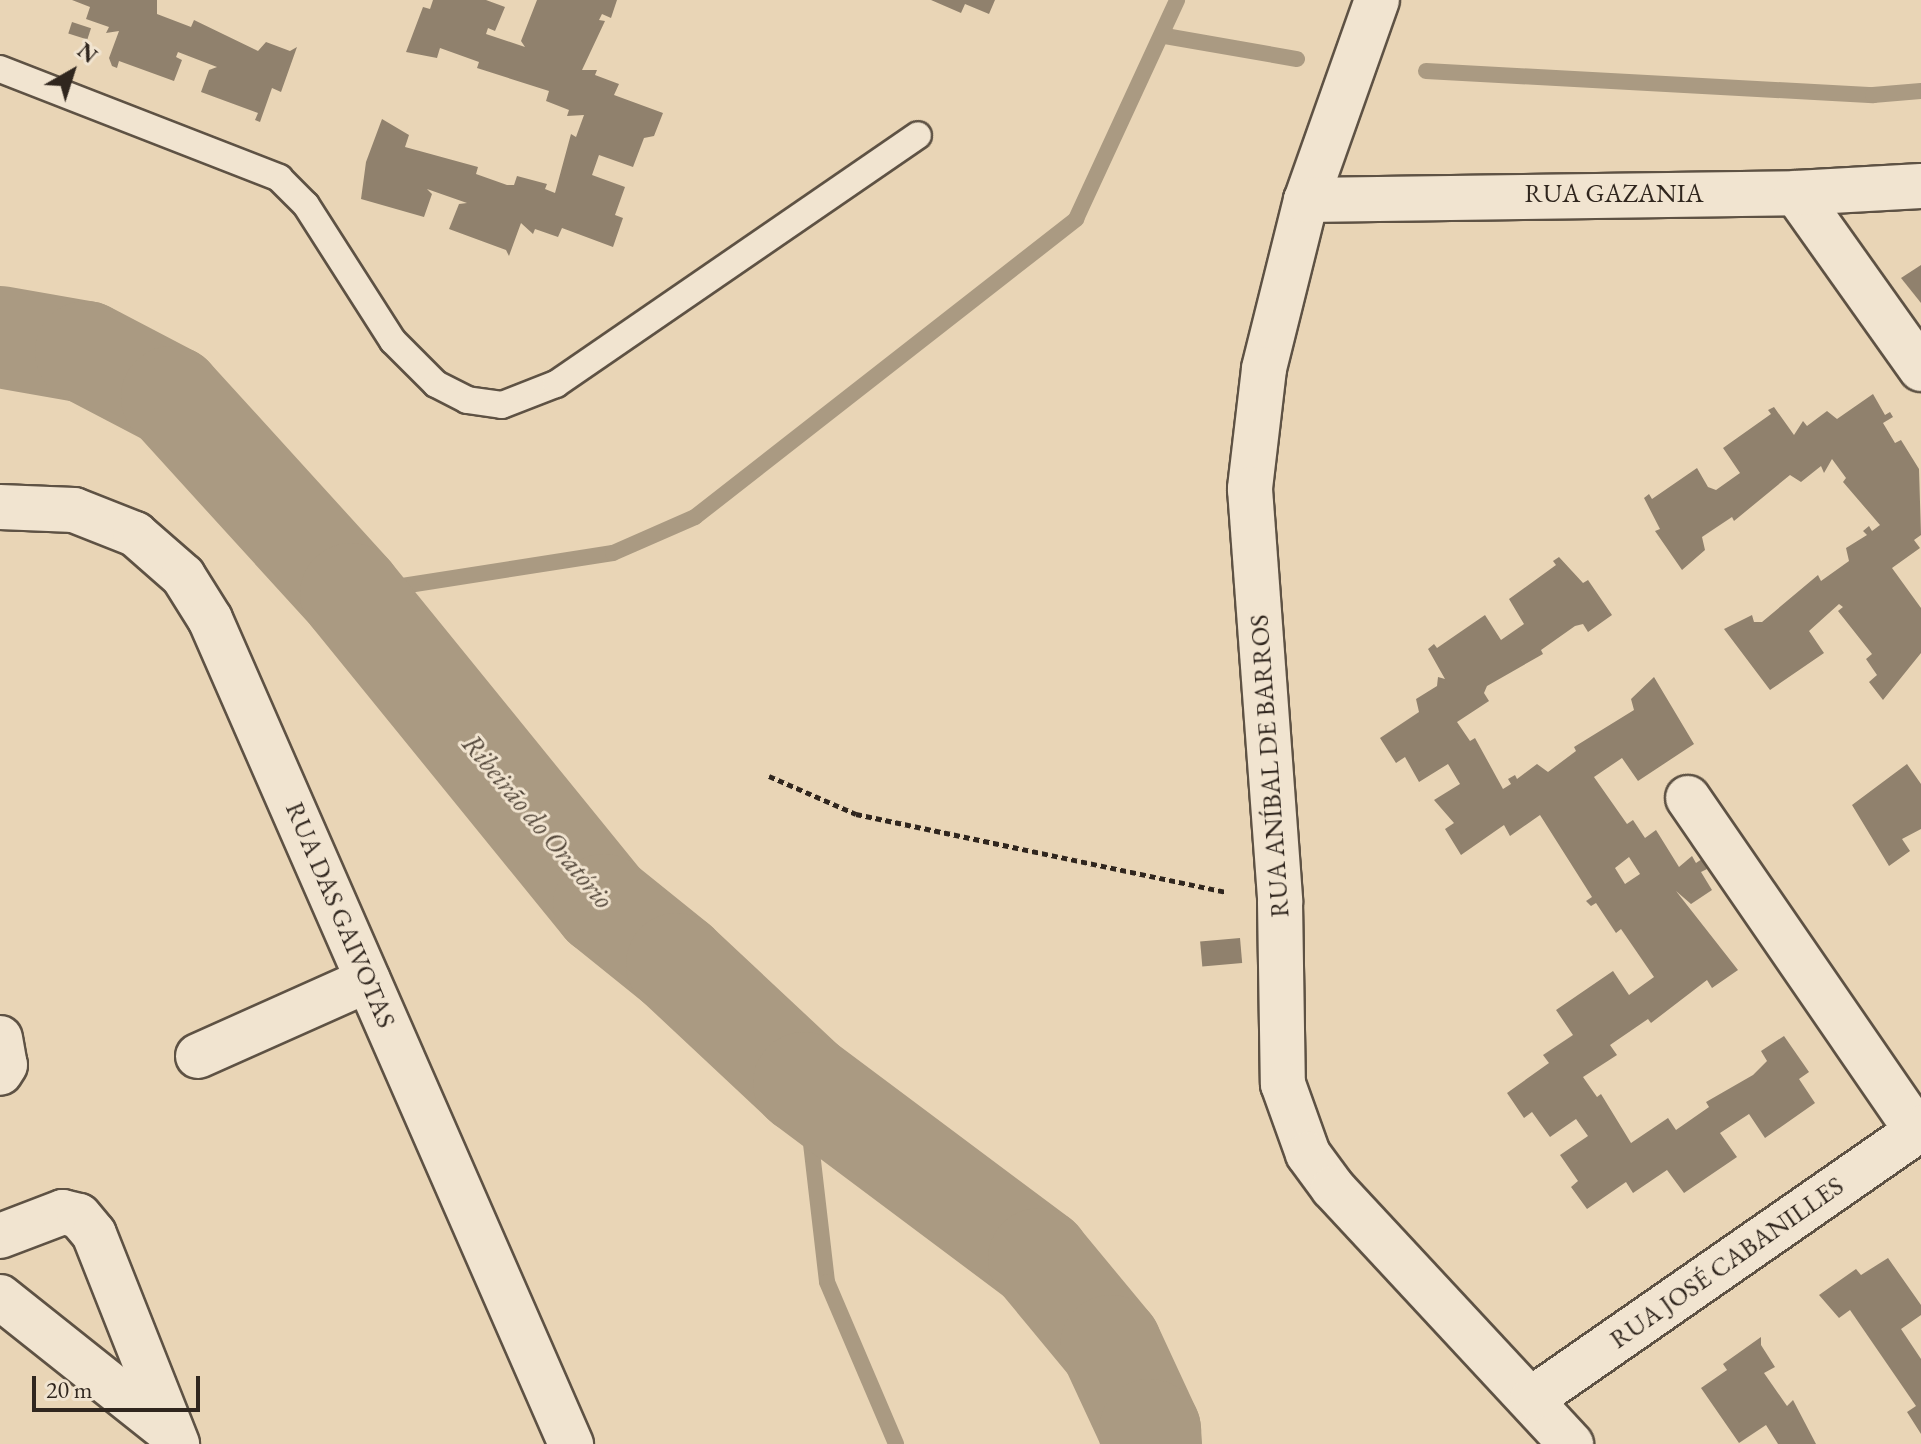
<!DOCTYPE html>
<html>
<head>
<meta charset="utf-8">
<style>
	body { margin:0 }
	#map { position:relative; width:1921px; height:1444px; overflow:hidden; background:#e9d5b6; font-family:"EB Garamond",serif }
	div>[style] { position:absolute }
	.stream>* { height:16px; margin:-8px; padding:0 8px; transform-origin:8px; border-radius:8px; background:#aa9a82 }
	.river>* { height:102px; margin:-51px; padding:0 51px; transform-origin:51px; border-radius:51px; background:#aa9a82 }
	.building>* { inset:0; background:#90816d; transform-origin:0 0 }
	.path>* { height:5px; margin-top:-2.5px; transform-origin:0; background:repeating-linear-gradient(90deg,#30261e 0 6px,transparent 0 10px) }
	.roads { filter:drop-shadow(2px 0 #5e5244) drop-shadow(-2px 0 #5e5244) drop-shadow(0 2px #5e5244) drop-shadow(0 -2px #5e5244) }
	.lane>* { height:26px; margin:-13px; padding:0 13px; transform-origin:13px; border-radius:13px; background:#f1e4d0 }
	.street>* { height:44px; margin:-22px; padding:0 22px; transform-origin:22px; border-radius:22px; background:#f1e4d0 }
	span { translate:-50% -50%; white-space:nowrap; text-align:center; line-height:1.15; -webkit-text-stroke:6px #f1e4d0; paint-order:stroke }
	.street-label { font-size:26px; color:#30261e }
	.water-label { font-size:28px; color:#55493c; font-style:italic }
	.north { position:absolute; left:32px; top:32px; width:80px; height:80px; -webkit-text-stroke:6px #f1e4d0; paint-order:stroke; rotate:39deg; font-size:22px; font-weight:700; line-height:32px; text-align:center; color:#30261e }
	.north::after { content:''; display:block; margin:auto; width:28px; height:36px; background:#30261e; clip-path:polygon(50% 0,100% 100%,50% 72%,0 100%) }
	.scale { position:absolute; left:32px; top:1376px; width:168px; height:36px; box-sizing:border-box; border:4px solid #30261e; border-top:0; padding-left:10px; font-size:24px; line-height:28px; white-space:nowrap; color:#30261e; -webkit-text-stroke:6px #f1e4d0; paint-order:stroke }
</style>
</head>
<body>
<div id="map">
	<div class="stream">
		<i style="left:1165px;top:36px;width:134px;rotate:9.9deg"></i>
		<i style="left:1426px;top:71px;width:448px;rotate:3.1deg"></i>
		<i style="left:1873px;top:95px;width:48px;rotate:-4.8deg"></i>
		<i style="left:351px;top:594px;width:265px;rotate:-8.9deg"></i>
		<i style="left:613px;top:553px;width:90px;rotate:-23.7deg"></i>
		<i style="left:695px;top:517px;width:484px;rotate:-38deg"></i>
		<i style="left:1076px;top:219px;width:241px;rotate:-65.2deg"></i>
		<i style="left:804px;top:1083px;width:200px;rotate:83.4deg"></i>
		<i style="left:827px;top:1282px;width:176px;rotate:66.9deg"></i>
	</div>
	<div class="river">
		<i style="left:0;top:337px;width:87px;rotate:9.9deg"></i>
		<i style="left:86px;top:352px;width:97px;rotate:27.6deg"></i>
		<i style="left:172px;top:397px;width:266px;rotate:47.7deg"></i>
		<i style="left:351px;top:594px;width:401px;rotate:50.9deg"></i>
		<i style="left:604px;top:905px;width:94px;rotate:38.9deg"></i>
		<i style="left:677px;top:964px;width:174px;rotate:43.1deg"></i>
		<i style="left:804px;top:1083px;width:294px;rotate:36.8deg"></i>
		<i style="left:1039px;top:1259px;width:113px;rotate:50.4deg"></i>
		<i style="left:1111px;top:1346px;width:93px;rotate:65.1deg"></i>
		<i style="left:1150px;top:1430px;width:14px;rotate:86deg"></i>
	</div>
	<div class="building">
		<i style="clip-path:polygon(72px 0,157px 0,157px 14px,191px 27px,194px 20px,258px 51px,266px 42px,290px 51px,297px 47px,281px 92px,272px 88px,260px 122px,255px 120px,258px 113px,201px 92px,209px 70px,217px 67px,178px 52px,176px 57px,182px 60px,174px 81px,119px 61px,117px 68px,112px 66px,109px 58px,119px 31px,106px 33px,109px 27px,86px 19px,90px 7px)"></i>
		<i style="clip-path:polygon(433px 0,486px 0,505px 7px,495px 31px,488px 28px,486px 34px,525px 47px,521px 41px,537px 0,617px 0,611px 18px,602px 14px,599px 20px,605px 21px,582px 70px,597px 70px,595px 75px,619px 84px,614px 95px,663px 113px,654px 136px,644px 138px,633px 167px,599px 155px,592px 175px,625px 187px,615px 215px,623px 218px,613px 247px,562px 228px,558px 237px,535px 229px,533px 234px,521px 223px,509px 256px,506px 250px,449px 229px,459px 204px,467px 203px,427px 189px,432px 194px,424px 217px,361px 199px,366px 162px,382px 119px,409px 135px,405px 147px,478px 167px,476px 174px,507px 185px,514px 185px,517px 176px,547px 184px,545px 189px,555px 193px,571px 134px,576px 137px,584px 115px,567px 116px,569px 110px,546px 101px,549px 91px,477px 68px,479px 62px,440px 48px,437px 58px,406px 52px,423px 7px,430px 9px)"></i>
		<i style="clip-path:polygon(931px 0,995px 0,989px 14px,965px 4px,961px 13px)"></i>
		<i style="left:72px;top:22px;width:20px;height:12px;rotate:18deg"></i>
		<i style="clip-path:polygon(1921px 265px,1921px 303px,1901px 278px)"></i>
		<i style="clip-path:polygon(1873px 394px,1885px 415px,1890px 412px,1893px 417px,1883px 423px,1895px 443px,1901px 440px,1919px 469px,1921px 535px,1914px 540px,1920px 548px,1892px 568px,1921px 608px,1921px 653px,1883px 700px,1869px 682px,1877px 675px,1866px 659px,1872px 654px,1838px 611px,1843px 607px,1839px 604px,1809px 631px,1824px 653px,1770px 690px,1724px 629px,1752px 615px,1754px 622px,1762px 622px,1818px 575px,1821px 581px,1849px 561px,1846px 548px,1867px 535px,1863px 531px,1869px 526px,1872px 531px,1880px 525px,1843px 482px,1846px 478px,1832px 459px,1824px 473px,1821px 466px,1801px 482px,1790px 475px,1734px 521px,1732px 517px,1702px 537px,1705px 550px,1682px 570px,1655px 531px,1660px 529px,1644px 498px,1649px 494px,1652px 499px,1697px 468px,1708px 487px,1716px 490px,1740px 473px,1723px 448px,1771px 414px,1768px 410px,1774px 407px,1794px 435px,1803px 421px,1807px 426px,1827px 411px,1837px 419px)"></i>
		<i style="clip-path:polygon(evenodd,1559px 557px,1583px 583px,1588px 580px,1612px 615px,1588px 632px,1583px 624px,1575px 626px,1541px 650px,1543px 654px,1487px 686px,1484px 693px,1489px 701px,1457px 722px,1470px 741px,1475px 738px,1503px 789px,1511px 784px,1508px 779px,1515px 775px,1517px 779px,1537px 764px,1548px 772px,1576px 751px,1574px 747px,1634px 710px,1631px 699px,1654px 677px,1694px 744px,1638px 781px,1622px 758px,1594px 777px,1627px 824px,1633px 820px,1645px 838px,1656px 830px,1679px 867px,1692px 856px,1696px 863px,1702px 859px,1707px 869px,1701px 872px,1712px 890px,1691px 904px,1676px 891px,1738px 970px,1712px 988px,1707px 980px,1651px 1023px,1648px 1019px,1610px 1045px,1617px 1055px,1583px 1077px,1597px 1097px,1601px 1094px,1631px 1143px,1668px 1118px,1676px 1130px,1709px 1107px,1706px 1102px,1753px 1075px,1767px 1061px,1761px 1051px,1784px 1036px,1809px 1072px,1799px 1079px,1815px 1103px,1765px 1138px,1749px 1114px,1720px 1133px,1737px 1157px,1684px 1193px,1667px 1170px,1633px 1193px,1626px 1182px,1587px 1209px,1571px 1187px,1578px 1181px,1560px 1155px,1588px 1136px,1576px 1119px,1550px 1137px,1532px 1112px,1524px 1118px,1507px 1093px,1549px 1063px,1543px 1055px,1573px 1035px,1556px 1010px,1613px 971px,1629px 995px,1654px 977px,1621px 929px,1616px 933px,1596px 903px,1591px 906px,1586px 901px,1592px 897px,1540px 815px,1510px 836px,1504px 825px,1461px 855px,1445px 829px,1454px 823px,1434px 800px,1460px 784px,1448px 764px,1419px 782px,1405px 757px,1396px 763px,1380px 738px,1419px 712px,1416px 699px,1437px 686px,1438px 677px,1445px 679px,1428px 649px,1434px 644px,1437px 648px,1485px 615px,1501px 640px,1524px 624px,1509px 599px,1556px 565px,1553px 561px,1559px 557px,1629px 857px,1640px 874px,1625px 884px,1615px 868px,1629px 857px)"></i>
		<i style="clip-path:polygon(1907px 764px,1921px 784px,1921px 829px,1902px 839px,1910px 851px,1889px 866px,1852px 805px)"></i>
		<i style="left:1240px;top:938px;width:25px;height:40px;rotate:85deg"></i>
		<i style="clip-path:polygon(1888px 1258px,1921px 1305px,1921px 1315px,1901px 1329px,1921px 1359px,1921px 1434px,1907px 1412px,1916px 1406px,1850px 1310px,1839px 1318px,1819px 1295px,1856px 1269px,1861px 1275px)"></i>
		<i style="clip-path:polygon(1761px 1337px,1761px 1345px,1775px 1367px,1764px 1373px,1787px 1406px,1793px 1400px,1816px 1444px,1778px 1444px,1766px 1425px,1739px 1443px,1701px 1388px,1727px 1370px,1723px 1364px)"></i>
	</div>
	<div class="path">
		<i style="left:769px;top:776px;width:95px;rotate:23.6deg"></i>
		<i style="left:856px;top:814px;width:379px;rotate:11.9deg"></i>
	</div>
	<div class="roads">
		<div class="lane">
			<i style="left:0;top:69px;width:300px;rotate:21.3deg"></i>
			<i style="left:279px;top:178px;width:38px;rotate:45deg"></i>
			<i style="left:306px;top:205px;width:161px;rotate:57.4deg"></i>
			<i style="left:393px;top:341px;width:61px;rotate:45deg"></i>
			<i style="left:436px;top:384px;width:35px;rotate:27deg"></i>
			<i style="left:467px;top:400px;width:35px;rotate:8deg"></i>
			<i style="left:502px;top:405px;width:58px;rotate:-21.3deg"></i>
			<i style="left:556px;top:384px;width:439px;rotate:-34.5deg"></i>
		</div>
		<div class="street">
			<i style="left:1377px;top:0;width:212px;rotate:109.5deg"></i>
			<i style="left:1306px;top:200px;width:174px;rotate:104deg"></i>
			<i style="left:1264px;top:369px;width:121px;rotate:96.7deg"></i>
			<i style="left:1250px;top:489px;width:414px;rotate:85.8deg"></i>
			<i style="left:1280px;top:902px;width:182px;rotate:89.1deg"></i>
			<i style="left:1283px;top:1084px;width:74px;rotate:70.3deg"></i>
			<i style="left:1308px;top:1154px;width:42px;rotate:53.7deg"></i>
			<i style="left:1333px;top:1188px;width:350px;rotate:47.1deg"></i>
			<i style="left:1796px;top:193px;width:216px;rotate:54.6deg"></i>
			<i style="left:1306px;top:200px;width:490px;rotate:-0.8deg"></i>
			<i style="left:1796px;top:193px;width:125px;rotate:-3.2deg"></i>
			<i style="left:0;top:507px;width:74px;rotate:2.3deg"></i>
			<i style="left:74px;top:510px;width:66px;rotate:21.5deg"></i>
			<i style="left:135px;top:534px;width:64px;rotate:41.2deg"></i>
			<i style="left:183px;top:576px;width:51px;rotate:57.9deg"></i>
			<i style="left:210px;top:619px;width:901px;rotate:66.37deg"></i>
			<i style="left:1688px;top:798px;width:404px;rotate:55.5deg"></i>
			<i style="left:0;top:1038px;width:27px;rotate:80deg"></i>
			<i style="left:5px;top:1065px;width:9px;rotate:122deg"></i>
			<i style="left:198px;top:1056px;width:186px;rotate:-24.1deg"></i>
			<i style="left:0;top:1236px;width:67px;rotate:-20.9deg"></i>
			<i style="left:63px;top:1212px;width:16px;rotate:14deg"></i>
			<i style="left:79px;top:1216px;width:23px;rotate:50deg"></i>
			<i style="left:94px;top:1234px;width:226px;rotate:68.4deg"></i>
			<i style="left:0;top:1297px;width:213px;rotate:38.5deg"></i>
			<i style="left:1533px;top:1398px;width:473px;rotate:-34.8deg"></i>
		</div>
	</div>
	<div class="street-label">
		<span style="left:1614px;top:194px">RUA GAZANIA</span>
		<span style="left:1270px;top:766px;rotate:-94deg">RUA ANÍBAL DE BARROS</span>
		<span style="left:340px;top:915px;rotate:67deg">RUA DAS GAIVOTAS</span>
		<span style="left:1727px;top:1263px;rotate:-35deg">RUA JOSÉ CABANILLES</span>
	</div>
	<div class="water-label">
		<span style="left:538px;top:821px;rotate:50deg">Ribeirão do Oratório</span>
	</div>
	<div class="north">N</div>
	<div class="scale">20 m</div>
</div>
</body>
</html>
